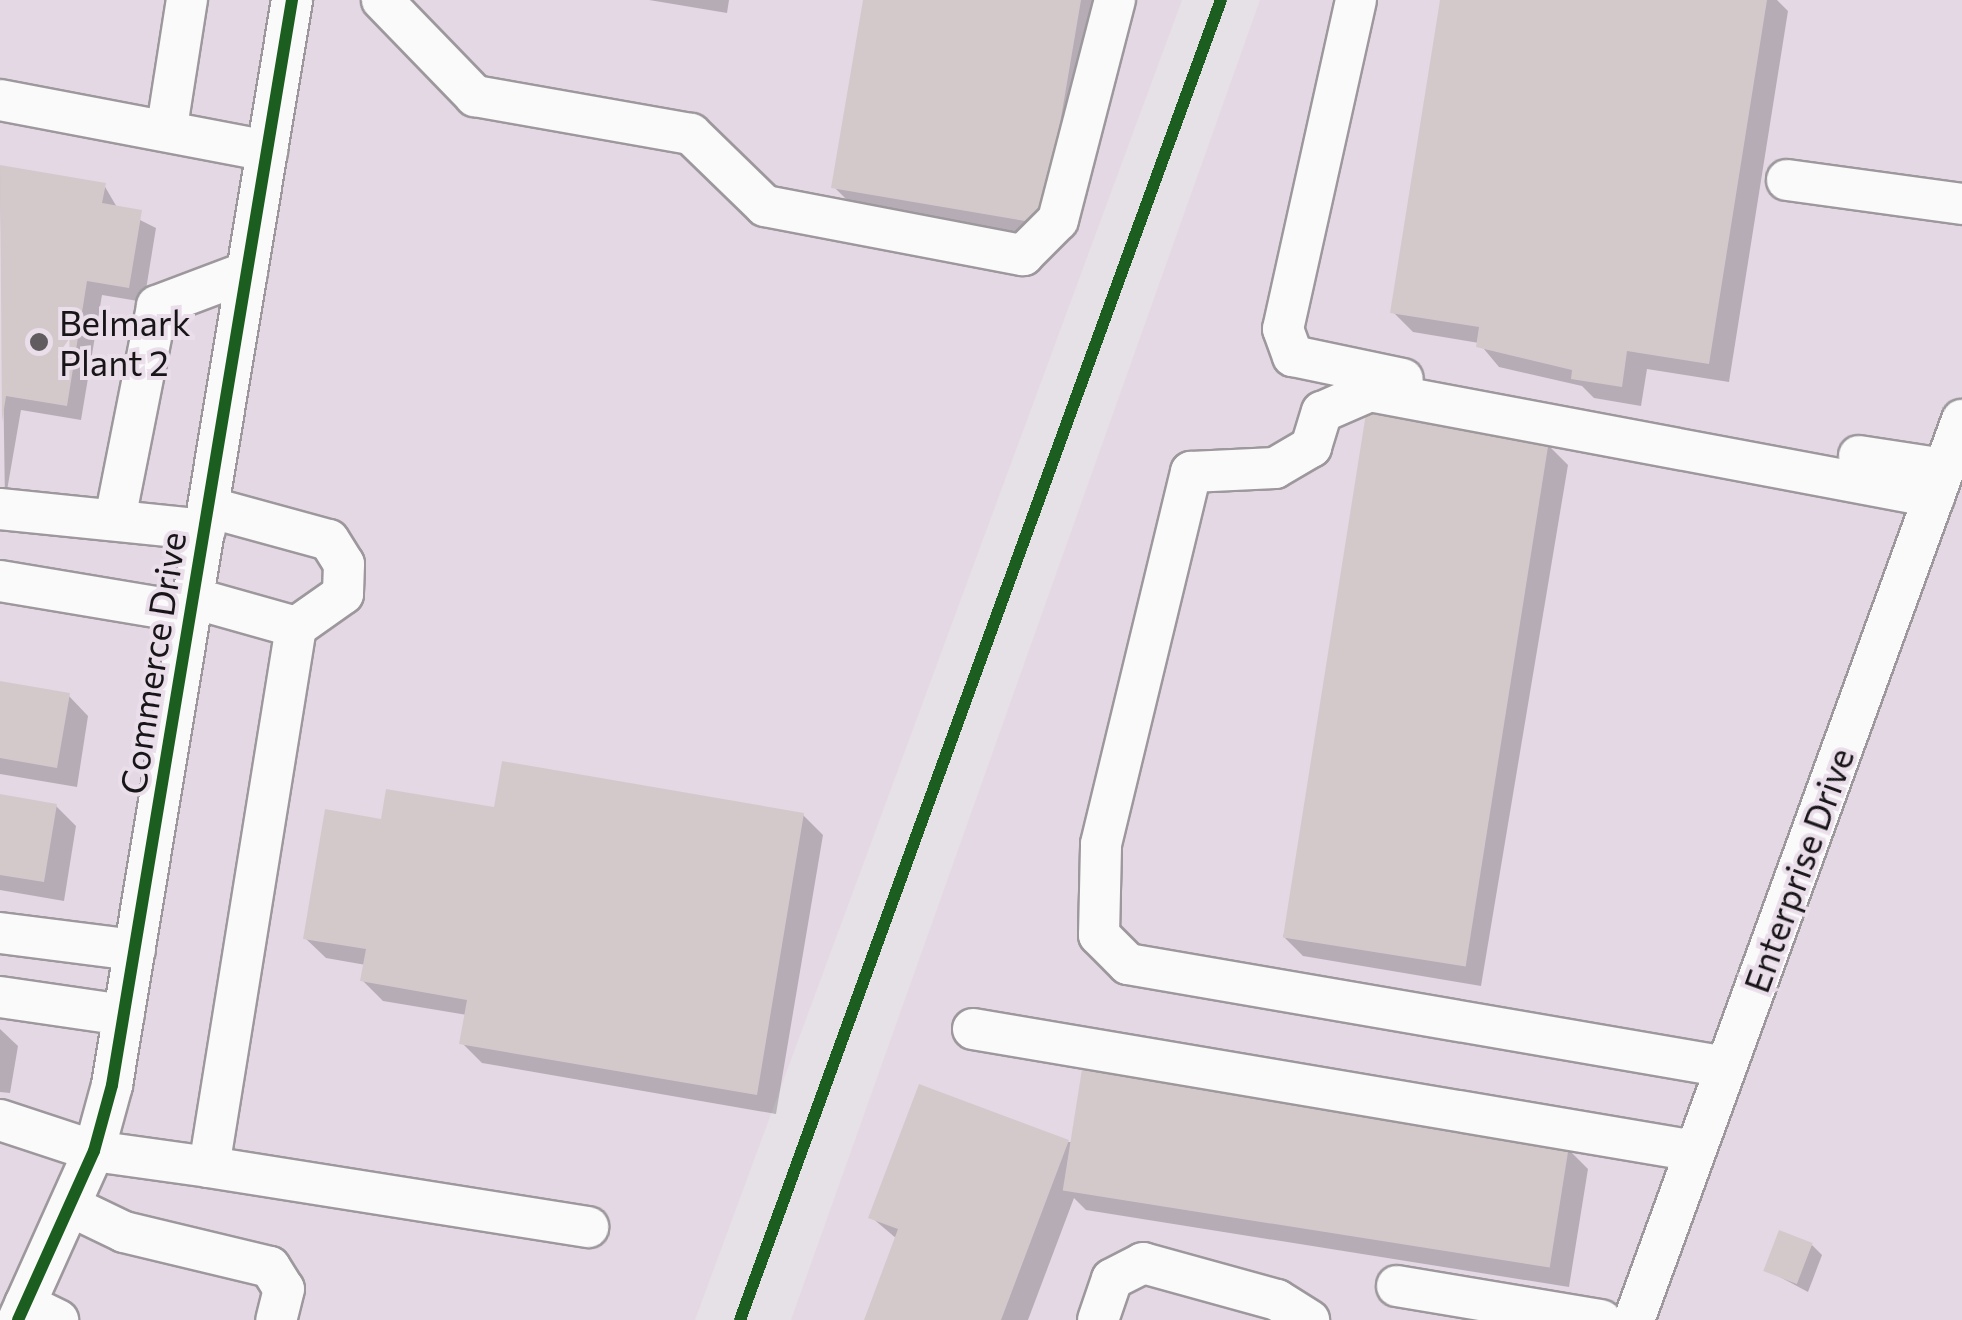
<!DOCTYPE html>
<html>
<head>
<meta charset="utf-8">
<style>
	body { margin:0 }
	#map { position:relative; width:1962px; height:1320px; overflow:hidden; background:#e6e1e6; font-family:Commissioner,sans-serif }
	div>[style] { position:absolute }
	.built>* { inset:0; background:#e4d8e4 }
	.shadow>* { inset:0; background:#0003 }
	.building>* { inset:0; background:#d4c9ca; transform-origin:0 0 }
	.roads { filter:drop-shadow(2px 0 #9c989c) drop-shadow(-2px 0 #9c989c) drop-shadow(0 2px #9c989c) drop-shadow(0 -2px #9c989c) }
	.minor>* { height:40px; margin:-20px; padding:0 20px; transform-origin:20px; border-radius:20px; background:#fbfafb }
	.cycleway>* { height:12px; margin:-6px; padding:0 6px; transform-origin:6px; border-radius:6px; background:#1b5e20 }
	.dots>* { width:28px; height:28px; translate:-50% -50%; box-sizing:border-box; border:5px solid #e9dee9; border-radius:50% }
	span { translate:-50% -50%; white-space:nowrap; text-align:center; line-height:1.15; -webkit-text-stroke:8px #e9dee9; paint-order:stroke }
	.poi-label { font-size:35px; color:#181518 }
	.left { translate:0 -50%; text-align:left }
	.street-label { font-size:35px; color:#181518 }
</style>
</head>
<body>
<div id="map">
	<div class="built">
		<i style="clip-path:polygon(0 0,1182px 0,695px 1320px,0 1320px)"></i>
		<i style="clip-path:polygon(1260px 0,1962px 0,1962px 1320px,791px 1320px)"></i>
	</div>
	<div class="shadow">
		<i style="clip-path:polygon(649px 0,729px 0,727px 13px)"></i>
		<i style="clip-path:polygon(866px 0,1104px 0,1062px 243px,854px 207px,834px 187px)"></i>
		<i style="clip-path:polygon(1443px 0,1777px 0,1788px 11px,1729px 382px,1647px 369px,1641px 406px,1594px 398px,1582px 386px,1499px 367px,1479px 343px,1413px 332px,1393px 312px)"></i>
		<i style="clip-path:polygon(0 168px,104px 185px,118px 209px,156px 228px,144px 302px,102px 295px,81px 420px,21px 410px,5px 502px)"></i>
		<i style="clip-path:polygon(1548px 445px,1568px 465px,1481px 986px,1303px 956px,1283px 936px)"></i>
		<i style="clip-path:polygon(0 684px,68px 695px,88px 716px,77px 787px,0 774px)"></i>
		<i style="clip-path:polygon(0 797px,56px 806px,76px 826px,64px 901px,0 890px)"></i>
		<i style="clip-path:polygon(496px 810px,803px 815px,823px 835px,776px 1114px,482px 1063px,462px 1043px,467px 1015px,383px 1001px,363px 981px,366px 965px,326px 958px,305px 938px,383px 822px)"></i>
		<i style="clip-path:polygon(0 1029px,18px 1046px,10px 1093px,0 1092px)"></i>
		<i style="clip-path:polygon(1067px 1142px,1568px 1149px,1588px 1169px,1569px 1287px,1086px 1210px,1074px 1198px,1028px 1320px,866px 1320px,897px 1239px,871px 1217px)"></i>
		<i style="clip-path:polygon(1812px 1245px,1822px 1255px,1808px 1292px,1767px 1270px)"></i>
	</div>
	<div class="building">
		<i style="clip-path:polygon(863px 0,1081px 0,1043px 224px,831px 188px)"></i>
		<i style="clip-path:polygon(1440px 0,1767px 0,1709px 364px,1627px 351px,1622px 387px,1571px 379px,1572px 370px,1476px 347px,1479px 327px,1390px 313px)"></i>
		<i style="clip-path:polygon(0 165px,106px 183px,102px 203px,142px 210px,129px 288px,87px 281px,67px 406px,6px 396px,2px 422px)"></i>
		<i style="left:1366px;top:413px;width:185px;height:531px;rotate:9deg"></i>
		<i style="clip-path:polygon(0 681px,70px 693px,57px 768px,0 758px)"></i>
		<i style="clip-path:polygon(502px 761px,804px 813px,757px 1095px,459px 1044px,467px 1000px,360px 981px,366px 949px,303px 939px,325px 809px,381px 819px,386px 789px,494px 807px)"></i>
		<i style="clip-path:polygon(0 794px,57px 804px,44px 882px,0 875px)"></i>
		<i style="left:1082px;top:1069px;width:493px;height:123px;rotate:9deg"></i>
		<i style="clip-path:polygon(919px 1084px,1069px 1140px,1001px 1320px,864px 1320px,898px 1229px,868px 1218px)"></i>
		<i style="left:1779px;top:1230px;width:36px;height:44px;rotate:21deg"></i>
	</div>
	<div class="roads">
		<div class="minor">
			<i style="left:382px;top:0;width:134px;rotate:45.9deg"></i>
			<i style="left:475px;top:96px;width:219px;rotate:10deg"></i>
			<i style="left:691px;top:134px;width:103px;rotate:44.2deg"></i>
			<i style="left:765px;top:206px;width:263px;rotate:10.8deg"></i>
			<i style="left:1023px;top:255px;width:49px;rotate:-45deg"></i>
			<i style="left:1058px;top:220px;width:227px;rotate:-75.5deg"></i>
			<i style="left:1356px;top:0;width:337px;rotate:102.5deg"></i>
			<i style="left:1283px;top:329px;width:29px;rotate:70deg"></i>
			<i style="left:1293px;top:356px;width:112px;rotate:11.8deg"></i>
			<i style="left:0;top:100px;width:272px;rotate:10.8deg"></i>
			<i style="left:167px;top:127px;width:129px;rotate:-81.1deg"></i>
			<i style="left:1787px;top:180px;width:177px;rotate:7.8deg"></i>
			<i style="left:1859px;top:456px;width:86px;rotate:8.7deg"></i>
			<i style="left:208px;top:507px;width:125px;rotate:15.3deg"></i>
			<i style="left:329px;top:540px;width:28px;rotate:58deg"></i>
			<i style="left:344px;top:564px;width:30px;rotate:92deg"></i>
			<i style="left:343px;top:594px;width:57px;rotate:144.9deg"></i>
			<i style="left:0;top:509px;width:206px;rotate:5.8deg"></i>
			<i style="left:116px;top:514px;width:212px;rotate:-78.8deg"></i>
			<i style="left:157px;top:306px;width:96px;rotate:-20.7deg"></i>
			<i style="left:0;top:581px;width:194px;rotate:9.5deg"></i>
			<i style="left:0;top:933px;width:136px;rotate:7.2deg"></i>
			<i style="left:0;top:997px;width:125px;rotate:8.3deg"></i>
			<i style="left:973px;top:1029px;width:732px;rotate:9.59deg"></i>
			<i style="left:1726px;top:1067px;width:607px;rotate:-170.23deg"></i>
			<i style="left:1128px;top:964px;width:41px;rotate:-135deg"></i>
			<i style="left:1099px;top:935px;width:91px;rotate:-88.7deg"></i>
			<i style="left:1101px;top:844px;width:383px;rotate:-76.4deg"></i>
			<i style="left:1191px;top:472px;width:84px;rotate:-2.7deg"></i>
			<i style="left:1275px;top:468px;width:42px;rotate:-30.3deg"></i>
			<i style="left:1311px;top:447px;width:37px;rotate:-73deg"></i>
			<i style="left:1322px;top:412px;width:52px;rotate:-23.6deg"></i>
			<i style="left:1370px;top:391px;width:574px;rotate:10.64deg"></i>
			<i style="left:0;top:1120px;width:99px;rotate:18.3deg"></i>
			<i style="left:94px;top:1151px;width:116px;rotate:7.9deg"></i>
			<i style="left:209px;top:1167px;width:547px;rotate:-80.85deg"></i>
			<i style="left:296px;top:627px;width:107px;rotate:-164.3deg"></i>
			<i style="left:209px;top:1167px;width:384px;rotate:9deg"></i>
			<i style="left:70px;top:1206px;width:60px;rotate:25.7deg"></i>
			<i style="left:124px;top:1232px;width:150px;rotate:13.5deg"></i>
			<i style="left:270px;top:1267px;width:26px;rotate:58deg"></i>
			<i style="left:284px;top:1289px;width:32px;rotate:104deg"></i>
			<i style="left:1397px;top:1286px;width:207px;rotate:9.5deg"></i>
			<i style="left:25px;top:1304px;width:37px;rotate:26deg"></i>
			<i style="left:18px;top:1320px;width:185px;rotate:-65.8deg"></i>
			<i style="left:94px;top:1151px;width:68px;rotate:-74.7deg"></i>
			<i style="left:112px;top:1085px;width:1100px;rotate:-80.58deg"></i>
			<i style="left:1098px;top:1320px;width:43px;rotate:-71.1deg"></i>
			<i style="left:1112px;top:1279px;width:35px;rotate:-27deg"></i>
			<i style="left:1143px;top:1263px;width:139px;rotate:15.4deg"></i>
			<i style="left:1277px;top:1300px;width:38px;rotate:32deg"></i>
			<i style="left:1634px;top:1320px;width:958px;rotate:-69.98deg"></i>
		</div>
	</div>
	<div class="cycleway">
		<i style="left:18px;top:1320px;width:185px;rotate:-65.8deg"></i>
		<i style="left:94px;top:1151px;width:68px;rotate:-74.7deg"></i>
		<i style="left:112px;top:1085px;width:1100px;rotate:-80.58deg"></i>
		<i style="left:740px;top:1320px;width:1405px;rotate:-69.98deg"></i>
	</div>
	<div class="dots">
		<i style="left:39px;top:342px;background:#605c60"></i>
	</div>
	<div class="poi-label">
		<span class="left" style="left:59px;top:342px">Belmark<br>Plant 2</span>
	</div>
	<div class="street-label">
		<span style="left:152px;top:663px;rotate:-81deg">Commerce Drive</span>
		<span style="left:1798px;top:870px;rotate:-70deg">Enterprise Drive</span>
	</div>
</div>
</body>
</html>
